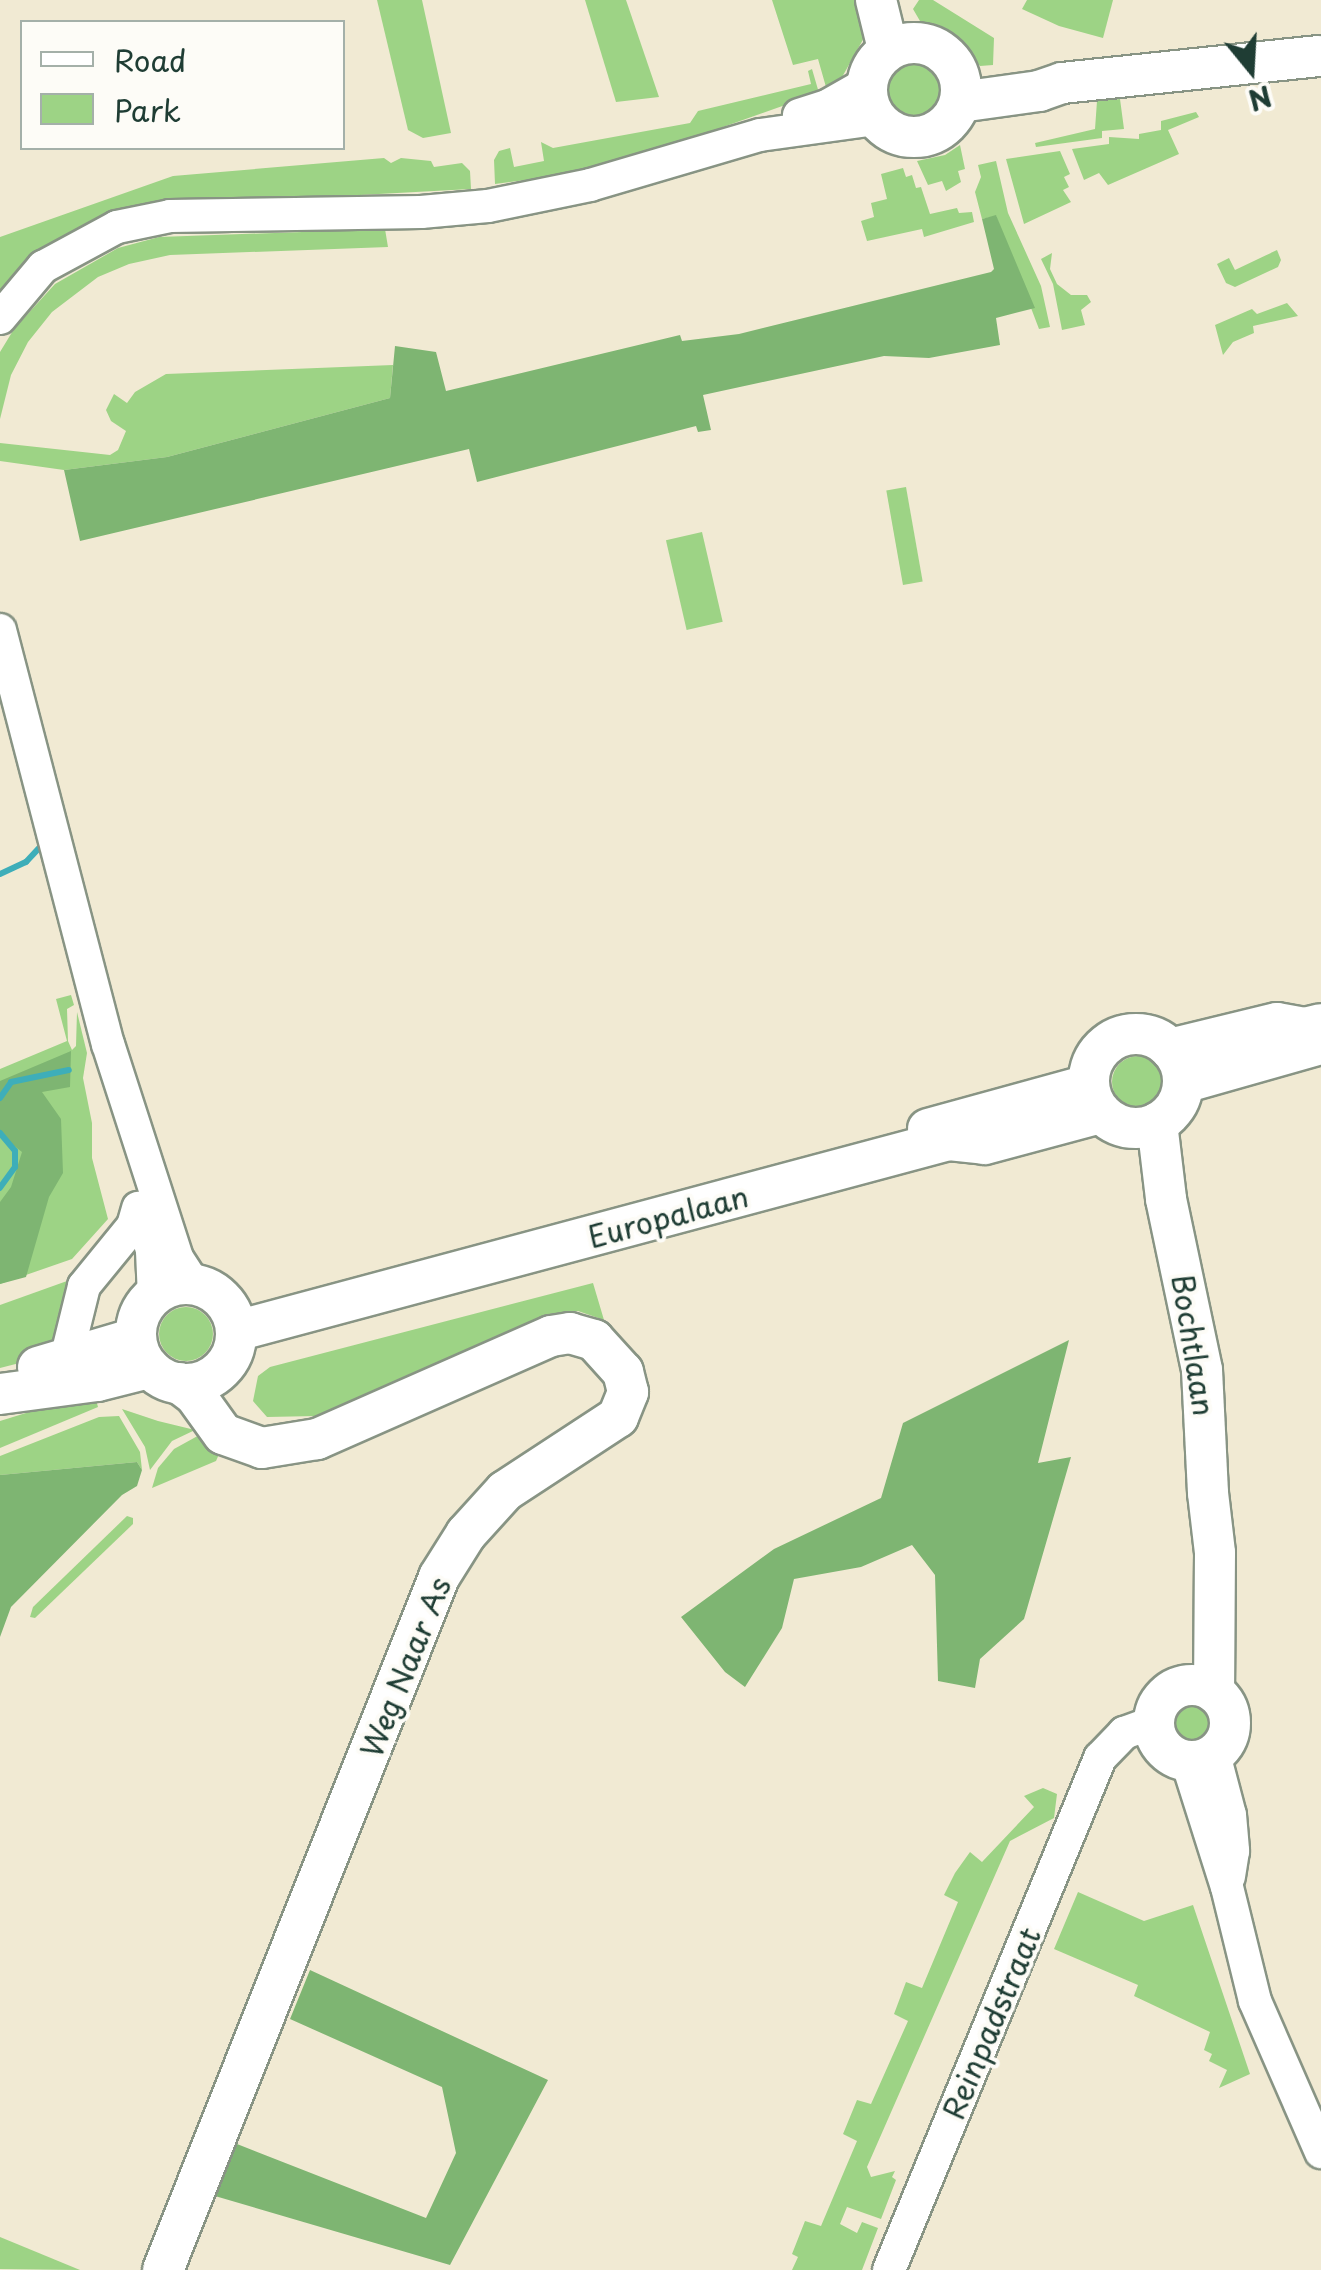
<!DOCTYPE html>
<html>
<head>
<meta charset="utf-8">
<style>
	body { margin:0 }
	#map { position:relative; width:1321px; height:2270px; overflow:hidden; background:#f1ead3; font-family:"Playpen Sans",sans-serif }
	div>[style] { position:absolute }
	.green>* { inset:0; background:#9dd385; transform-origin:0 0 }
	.round { border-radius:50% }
	.forest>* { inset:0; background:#7eb572 }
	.stream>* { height:6px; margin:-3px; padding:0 3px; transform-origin:3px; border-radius:3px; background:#3eaeb9 }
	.roads { filter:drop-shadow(2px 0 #889484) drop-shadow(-2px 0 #889484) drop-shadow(0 2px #889484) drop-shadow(0 -2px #889484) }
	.minor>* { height:32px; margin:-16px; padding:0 16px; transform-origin:16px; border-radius:16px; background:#fff }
	.major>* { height:40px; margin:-20px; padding:0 20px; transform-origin:20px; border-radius:20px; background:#fff }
	.major>.ring { margin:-20px; padding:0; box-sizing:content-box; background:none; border:40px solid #fff; border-radius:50% }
	span { translate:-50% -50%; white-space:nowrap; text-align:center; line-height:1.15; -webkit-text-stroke:8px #fdfcf7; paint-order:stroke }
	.street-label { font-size:30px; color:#1f3d34 }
	.legend { position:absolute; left:20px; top:20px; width:325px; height:130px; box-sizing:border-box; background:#fdfcf7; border:2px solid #a4b0a9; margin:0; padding:12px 18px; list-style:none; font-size:30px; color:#1f3d34 }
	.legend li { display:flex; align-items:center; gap:20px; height:50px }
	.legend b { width:50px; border:2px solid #a4b0a9 }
	.north { position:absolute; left:1201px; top:20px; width:100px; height:100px; -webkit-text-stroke:8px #fdfcf7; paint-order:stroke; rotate:162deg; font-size:28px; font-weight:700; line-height:40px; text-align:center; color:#1f3d34 }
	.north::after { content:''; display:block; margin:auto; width:35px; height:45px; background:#1f3d34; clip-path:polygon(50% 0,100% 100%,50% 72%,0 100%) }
</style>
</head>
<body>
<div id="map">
	<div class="green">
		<i style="clip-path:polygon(377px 0,422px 0,451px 133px,423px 138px,408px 130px)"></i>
		<i style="clip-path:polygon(585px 0,626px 0,659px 97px,616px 102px)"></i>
		<i style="clip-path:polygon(772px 0,859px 0,865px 36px,841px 79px,826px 87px,818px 59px,793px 65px)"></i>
		<i style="clip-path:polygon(919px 0,933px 0,994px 38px,993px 65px,980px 66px,957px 42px,920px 21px,913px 9px)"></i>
		<i style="clip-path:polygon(1027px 0,1113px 0,1103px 38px,1059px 26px,1022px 9px)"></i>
		<i style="clip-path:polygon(908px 58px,930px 62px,939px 69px,947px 88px,936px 115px,916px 123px,889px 111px,881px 90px,889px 69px)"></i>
		<i style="clip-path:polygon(812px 69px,819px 93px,644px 155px,557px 176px,495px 184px,494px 160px,499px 151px,510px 148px,514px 167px,544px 161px,541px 142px,553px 148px,690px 123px,698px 111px,811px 84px,808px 71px)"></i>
		<i style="clip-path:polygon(1120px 99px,1124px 129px,1102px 131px,1102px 138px,1036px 147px,1035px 143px,1095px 129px,1097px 101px)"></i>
		<i style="clip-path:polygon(1196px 112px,1199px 117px,1168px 130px,1179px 154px,1108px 185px,1099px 173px,1084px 180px,1072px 149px,1109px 144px,1109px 137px,1139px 139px,1139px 134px,1161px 130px,1161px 121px)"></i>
		<i style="clip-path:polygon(960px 145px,965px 169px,958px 171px,961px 182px,946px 191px,942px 181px,928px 185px,917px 161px,945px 155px)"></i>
		<i style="clip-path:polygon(1060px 151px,1070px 174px,1064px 177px,1069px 187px,1063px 190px,1071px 202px,1024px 224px,1006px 159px)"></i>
		<i style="clip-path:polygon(384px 158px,391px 163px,401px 158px,431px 161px,434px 167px,462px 163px,470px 171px,471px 189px,155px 206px,0 295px,0 237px,173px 176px)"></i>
		<i style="clip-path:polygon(996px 161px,1008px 213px,1041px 286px,1050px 327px,1039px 329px,996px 216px,982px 219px,975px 192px,981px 177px,978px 165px)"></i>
		<i style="clip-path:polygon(903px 168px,906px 177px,912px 175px,916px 188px,921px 187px,930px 214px,957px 208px,959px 213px,972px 212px,974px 222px,924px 237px,922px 229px,867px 241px,861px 221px,874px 217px,871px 203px,887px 199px,881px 174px)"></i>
		<i style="clip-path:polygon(385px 229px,388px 247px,170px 255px,129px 264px,98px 277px,52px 312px,28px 342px,11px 375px,0 419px,0 352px,14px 329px,55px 284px,118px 248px,159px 237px)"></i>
		<i style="clip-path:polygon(1277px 250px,1281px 260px,1278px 267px,1235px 287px,1226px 283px,1217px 264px,1229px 258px,1235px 270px)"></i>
		<i style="clip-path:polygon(1052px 253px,1050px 269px,1057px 284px,1071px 295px,1087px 295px,1091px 302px,1081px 310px,1085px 325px,1062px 330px,1053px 284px,1041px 259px)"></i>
		<i style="clip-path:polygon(1287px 303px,1298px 316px,1253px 326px,1254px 333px,1233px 342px,1223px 355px,1215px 325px,1252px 309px,1257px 314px)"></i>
		<i style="clip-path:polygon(393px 365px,390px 398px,167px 457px,64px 470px,0 461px,0 443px,110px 455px,118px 450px,126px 431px,111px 421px,106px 410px,114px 394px,127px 403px,135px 392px,166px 374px)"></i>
		<i style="left:906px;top:487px;width:96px;height:20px;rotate:80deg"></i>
		<i style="left:702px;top:532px;width:92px;height:37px;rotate:77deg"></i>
		<i style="clip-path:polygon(71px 995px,74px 1005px,67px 1009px,68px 1041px,72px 1050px,76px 1046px,77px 1012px,87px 1053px,83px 1078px,92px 1123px,92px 1158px,108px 1219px,72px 1259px,0 1284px,0 1069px,67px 1041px,56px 999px)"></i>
		<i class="round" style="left:1112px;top:1056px;width:52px;height:52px"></i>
		<i style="clip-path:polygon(81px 1276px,47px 1356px,0 1368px,0 1305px)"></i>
		<i style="clip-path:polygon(593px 1283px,604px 1320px,578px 1311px,549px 1314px,316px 1416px,267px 1417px,253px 1401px,258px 1376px,270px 1367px)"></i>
		<i class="round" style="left:159px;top:1307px;width:54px;height:54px"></i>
		<i style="clip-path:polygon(94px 1392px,98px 1407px,0 1448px,0 1421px)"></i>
		<i style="clip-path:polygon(122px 1409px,158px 1421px,195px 1430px,172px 1441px,150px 1470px,145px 1447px)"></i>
		<i style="clip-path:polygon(119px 1416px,140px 1452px,142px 1470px,137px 1462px,0 1475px,0 1456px,99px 1417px)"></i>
		<i style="clip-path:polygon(203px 1433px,220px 1452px,216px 1461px,152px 1488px,158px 1468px,174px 1449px)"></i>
		<i style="clip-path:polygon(127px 1516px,133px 1518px,133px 1524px,35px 1618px,30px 1617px,33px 1607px)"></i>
		<i class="round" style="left:1175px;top:1703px;width:38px;height:38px"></i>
		<i style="clip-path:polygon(1043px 1788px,1057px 1794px,1054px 1818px,1010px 1841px,867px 2167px,871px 2177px,895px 2171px,892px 2177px,896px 2180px,881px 2219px,847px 2207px,840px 2224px,857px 2233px,862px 2222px,878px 2228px,862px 2270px,792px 2270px,798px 2257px,792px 2254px,805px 2221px,821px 2226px,857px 2141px,843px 2134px,857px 2100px,871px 2104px,908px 2021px,894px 2014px,906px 1982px,922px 1988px,958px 1902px,944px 1895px,955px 1873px,970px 1852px,982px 1862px,1034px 1807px,1024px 1796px)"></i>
		<i style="clip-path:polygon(1078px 1892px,1144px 1921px,1193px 1905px,1250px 2074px,1219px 2088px,1227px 2070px,1209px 2061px,1212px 2054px,1204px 2050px,1210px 2032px,1134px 1996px,1138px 1985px,1054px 1949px)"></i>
		<i style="clip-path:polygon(0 2237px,80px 2270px,0 2269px)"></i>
	</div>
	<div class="forest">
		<i style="clip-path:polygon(996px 215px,1035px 308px,996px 318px,1000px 345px,929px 358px,884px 356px,703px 395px,711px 430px,698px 432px,696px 426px,477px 482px,469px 449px,80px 541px,64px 470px,167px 457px,390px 398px,395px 346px,436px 352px,446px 391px,680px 335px,682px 341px,739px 334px,991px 272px,994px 269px,982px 219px)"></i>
		<i style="clip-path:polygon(71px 1051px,70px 1087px,42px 1092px,61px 1119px,63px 1173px,49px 1197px,26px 1277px,0 1284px,0 1202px,11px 1187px,22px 1152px,0 1135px,0 1081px)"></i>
		<i style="clip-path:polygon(1069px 1340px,1038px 1463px,1071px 1457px,1024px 1619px,980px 1659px,975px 1688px,938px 1681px,935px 1575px,912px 1545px,861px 1567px,794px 1579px,782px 1628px,745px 1687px,725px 1672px,681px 1617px,774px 1549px,881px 1498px,903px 1423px)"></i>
		<i style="clip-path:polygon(137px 1462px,142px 1470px,137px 1486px,122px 1495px,11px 1607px,0 1637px,0 1475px)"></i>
		<i style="clip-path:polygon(310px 1970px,548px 2080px,450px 2265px,215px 2196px,237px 2144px,426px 2218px,456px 2153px,442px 2087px,290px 2019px)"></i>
	</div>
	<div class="stream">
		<i style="left:0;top:874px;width:29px;rotate:-25deg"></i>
		<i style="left:26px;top:862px;width:19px;rotate:-47deg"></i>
		<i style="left:0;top:1098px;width:19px;rotate:-55deg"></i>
		<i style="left:11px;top:1082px;width:59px;rotate:-11.7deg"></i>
		<i style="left:0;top:1133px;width:23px;rotate:50deg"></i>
		<i style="left:15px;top:1151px;width:16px;rotate:90deg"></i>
		<i style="left:15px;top:1167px;width:26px;rotate:126deg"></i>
	</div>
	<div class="roads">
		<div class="minor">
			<i style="left:799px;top:115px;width:32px;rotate:-18deg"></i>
			<i style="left:829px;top:105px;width:43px;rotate:-29.6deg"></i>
			<i style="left:0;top:318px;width:67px;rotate:-49.9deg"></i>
			<i style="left:43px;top:267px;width:84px;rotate:-28.4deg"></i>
			<i style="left:117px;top:227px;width:54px;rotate:-11.7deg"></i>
			<i style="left:170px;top:216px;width:251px;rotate:-0.9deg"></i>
			<i style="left:421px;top:212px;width:67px;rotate:-5.1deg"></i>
			<i style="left:488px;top:206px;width:104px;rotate:-11.6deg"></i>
			<i style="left:590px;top:185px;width:177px;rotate:-16.4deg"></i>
			<i style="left:760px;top:135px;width:117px;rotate:-7.9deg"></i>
			<i style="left:0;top:630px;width:428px;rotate:75.4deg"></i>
			<i style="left:108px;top:1044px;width:225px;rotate:72.1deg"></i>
			<i style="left:177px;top:1258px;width:31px;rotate:57deg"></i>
			<i style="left:140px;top:1213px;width:40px;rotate:72deg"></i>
			<i style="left:152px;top:1251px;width:45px;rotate:87.5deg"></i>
			<i style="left:66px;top:1359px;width:75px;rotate:-76.1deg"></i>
			<i style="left:84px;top:1286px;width:77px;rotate:-50.8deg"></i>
			<i style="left:133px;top:1226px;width:19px;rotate:-74deg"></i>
			<i style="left:1214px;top:1754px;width:63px;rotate:75.3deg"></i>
			<i style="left:1230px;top:1815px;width:36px;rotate:85deg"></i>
			<i style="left:1233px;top:1851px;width:26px;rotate:99deg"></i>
			<i style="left:1187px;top:1761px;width:132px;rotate:72.4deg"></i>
			<i style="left:1227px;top:1887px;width:117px;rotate:76.2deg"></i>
			<i style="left:1255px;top:2001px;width:165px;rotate:66.4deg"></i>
			<i style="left:889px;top:2270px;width:554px;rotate:-67.6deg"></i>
			<i style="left:1100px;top:1758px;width:35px;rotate:-46deg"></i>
			<i style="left:1124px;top:1733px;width:32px;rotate:-20deg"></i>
		</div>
		<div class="major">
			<i style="left:876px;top:0;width:50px;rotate:76.2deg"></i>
			<i class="ring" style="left:867px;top:43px;width:54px;height:54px"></i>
			<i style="left:960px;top:102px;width:80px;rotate:-7.9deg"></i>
			<i style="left:1039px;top:91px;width:24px;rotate:-19deg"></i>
			<i style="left:1062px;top:83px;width:260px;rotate:-6deg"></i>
			<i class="ring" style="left:1089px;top:1034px;width:54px;height:54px"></i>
			<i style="left:1170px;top:1049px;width:110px;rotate:-13.7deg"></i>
			<i style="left:1277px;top:1023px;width:28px;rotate:10deg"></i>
			<i style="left:1305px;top:1028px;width:16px;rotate:-14deg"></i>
			<i style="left:1183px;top:1083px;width:143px;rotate:-15.8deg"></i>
			<i style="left:1157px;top:1123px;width:77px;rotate:83.2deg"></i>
			<i style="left:1166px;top:1199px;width:175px;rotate:78.1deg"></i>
			<i style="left:1202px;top:1370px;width:123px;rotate:87.2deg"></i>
			<i style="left:1208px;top:1493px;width:60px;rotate:83.3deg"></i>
			<i style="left:1215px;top:1553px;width:139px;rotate:90.4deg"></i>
			<i style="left:928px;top:1129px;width:166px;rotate:-15.4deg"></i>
			<i class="ring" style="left:136px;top:1284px;width:60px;height:60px"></i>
			<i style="left:236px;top:1331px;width:738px;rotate:-15deg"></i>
			<i style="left:949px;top:1140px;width:36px;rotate:6deg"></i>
			<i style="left:985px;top:1144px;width:120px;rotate:-15deg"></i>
			<i style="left:38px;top:1367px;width:102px;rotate:-16.5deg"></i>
			<i style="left:0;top:1394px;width:98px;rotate:-7.6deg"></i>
			<i style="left:97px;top:1381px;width:54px;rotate:-14deg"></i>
			<i class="ring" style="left:1154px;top:1685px;width:36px;height:36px"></i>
			<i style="left:163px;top:2270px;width:746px;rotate:-68.28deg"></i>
			<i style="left:439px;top:1577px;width:51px;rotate:-57.9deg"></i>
			<i style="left:466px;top:1534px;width:58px;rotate:-47.8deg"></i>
			<i style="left:505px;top:1491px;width:135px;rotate:-33.2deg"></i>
			<i style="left:618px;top:1417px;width:27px;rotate:-68deg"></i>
			<i style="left:628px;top:1392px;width:21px;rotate:-104deg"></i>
			<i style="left:623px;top:1372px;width:43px;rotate:-132.2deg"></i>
			<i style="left:594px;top:1340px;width:25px;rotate:-164deg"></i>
			<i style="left:570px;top:1333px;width:19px;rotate:171deg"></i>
			<i style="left:551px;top:1336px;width:256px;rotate:156.2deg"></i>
			<i style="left:317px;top:1439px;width:56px;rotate:170.7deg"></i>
			<i style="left:262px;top:1448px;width:41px;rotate:-160.3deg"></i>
			<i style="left:223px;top:1434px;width:48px;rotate:-125.7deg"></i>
			<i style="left:195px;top:1395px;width:20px;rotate:-143deg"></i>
		</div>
	</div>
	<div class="street-label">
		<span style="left:668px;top:1216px;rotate:-15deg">Europalaan</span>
		<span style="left:1194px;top:1345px;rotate:81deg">Bochtlaan</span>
		<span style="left:405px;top:1667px;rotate:-68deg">Weg Naar As</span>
		<span style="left:991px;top:2023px;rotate:-67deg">Reinpadstraat</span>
	</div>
	<ul class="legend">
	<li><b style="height:12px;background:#fff"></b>Road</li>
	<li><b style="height:28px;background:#9dd385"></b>Park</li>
	</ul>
	<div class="north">N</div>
</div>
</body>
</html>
